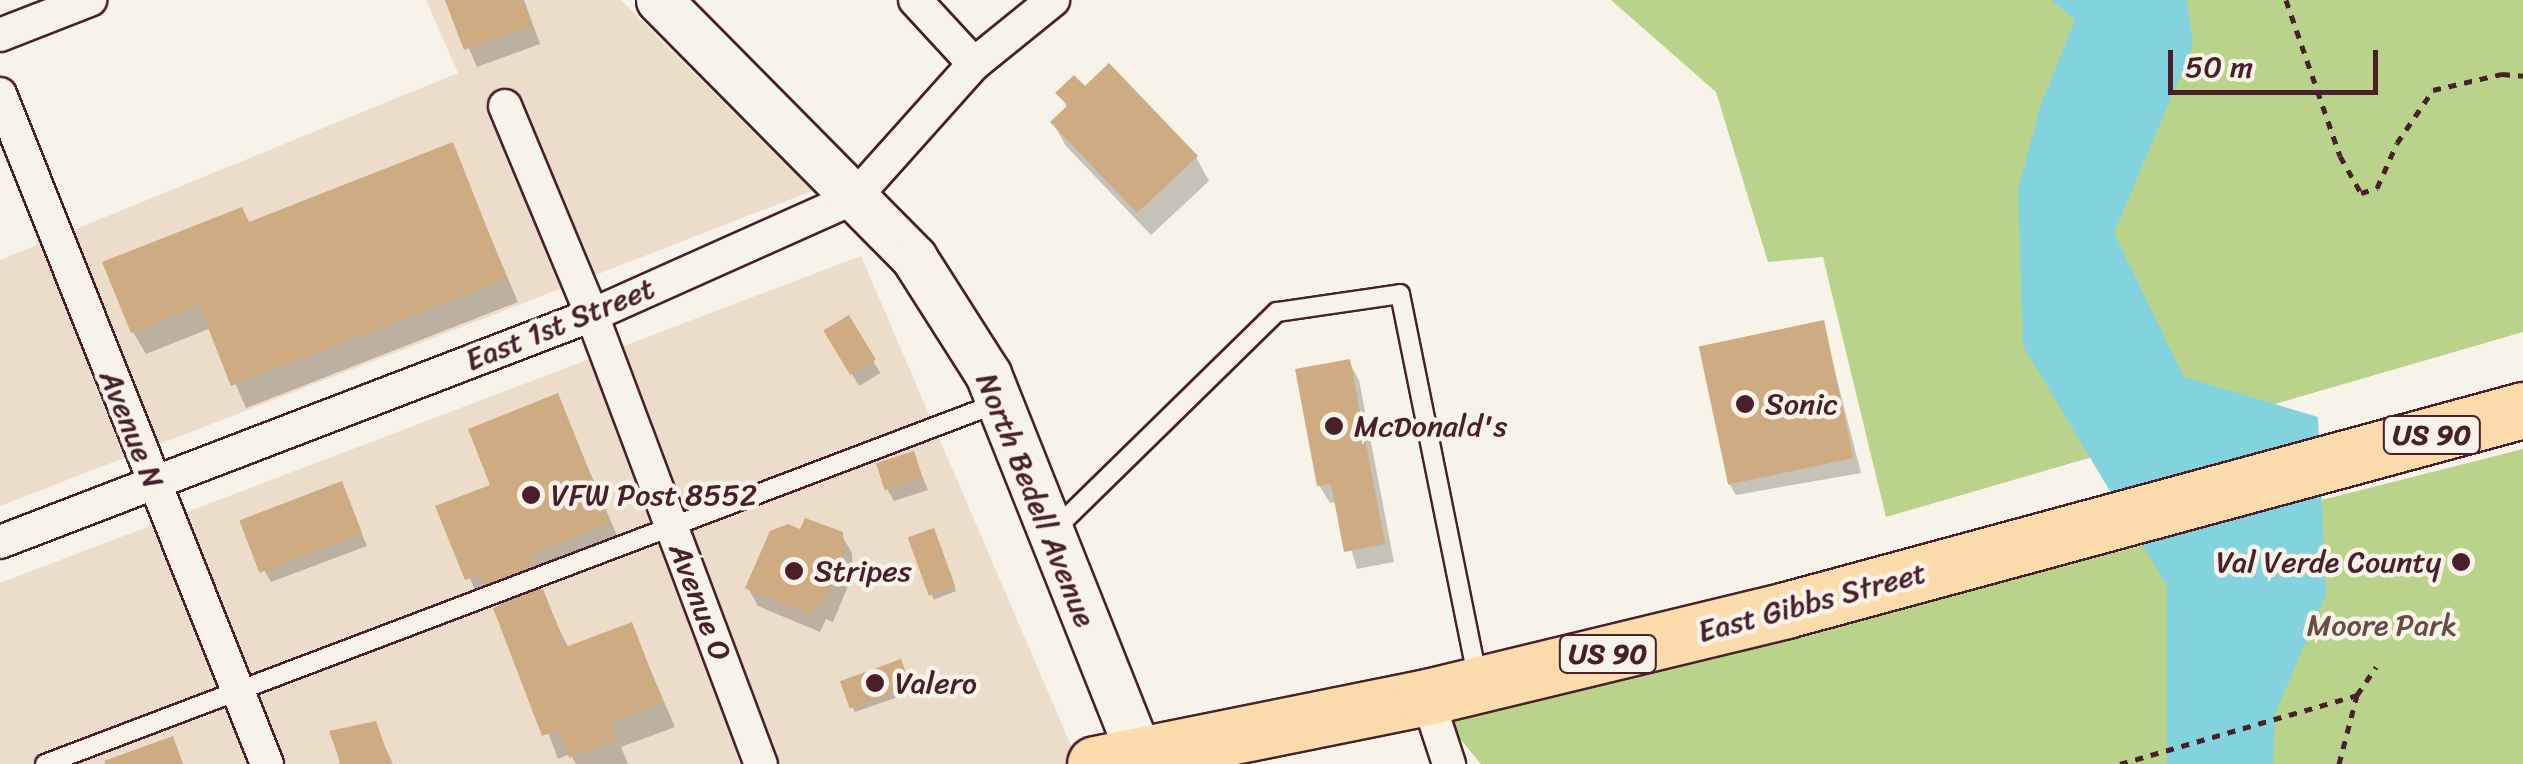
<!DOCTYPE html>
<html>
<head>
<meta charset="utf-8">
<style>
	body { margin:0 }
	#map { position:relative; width:2523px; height:764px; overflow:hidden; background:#f7f3e8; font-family:Sriracha,sans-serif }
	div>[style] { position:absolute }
	.built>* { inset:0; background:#ebddc9 }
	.green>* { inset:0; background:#b9d38a }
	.water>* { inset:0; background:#83d3df }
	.shadow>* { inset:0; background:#0003; transform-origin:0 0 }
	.building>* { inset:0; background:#cfab81; transform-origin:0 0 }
	.path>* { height:5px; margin-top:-2.5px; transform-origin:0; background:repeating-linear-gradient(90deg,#4a1f2b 0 8px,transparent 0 16px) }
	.roads { filter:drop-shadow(2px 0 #4a1f2b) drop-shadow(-2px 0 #4a1f2b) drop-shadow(0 2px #4a1f2b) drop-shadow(0 -2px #4a1f2b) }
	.service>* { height:18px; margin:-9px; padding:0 9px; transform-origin:9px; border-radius:9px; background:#f7f3e8 }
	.minor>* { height:32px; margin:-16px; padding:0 16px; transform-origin:16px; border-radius:16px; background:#f7f3e8 }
	.secondary>* { height:45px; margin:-22.5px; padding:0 22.5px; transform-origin:22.5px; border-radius:22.5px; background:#f7f3e8 }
	.trunk>* { height:55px; margin:-27.5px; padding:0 27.5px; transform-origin:27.5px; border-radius:27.5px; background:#fcdcac }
	.dots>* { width:28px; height:28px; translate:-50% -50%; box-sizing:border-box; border:5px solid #f7f3e8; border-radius:50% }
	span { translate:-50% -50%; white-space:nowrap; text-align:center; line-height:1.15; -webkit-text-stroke:9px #f7f3e8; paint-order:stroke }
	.shield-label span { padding:2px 8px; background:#f7f3e8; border:2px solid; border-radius:8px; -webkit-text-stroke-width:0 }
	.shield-label { font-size:28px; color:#4a1f2b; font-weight:700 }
	.street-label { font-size:30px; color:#4a1f2b }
	.poi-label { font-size:30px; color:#4a1f2b }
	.left { translate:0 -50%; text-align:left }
	.right { translate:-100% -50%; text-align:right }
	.park-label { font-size:30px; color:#664c43 }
	.scale { position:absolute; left:2168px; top:50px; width:210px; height:45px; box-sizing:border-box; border:5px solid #4a1f2b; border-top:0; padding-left:12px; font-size:30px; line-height:35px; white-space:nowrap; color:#4a1f2b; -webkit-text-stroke:8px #f7f3e8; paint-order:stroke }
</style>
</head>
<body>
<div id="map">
	<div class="built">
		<i style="clip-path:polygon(426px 0,621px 0,812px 191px,0 506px,0 260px,458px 73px)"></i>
		<i style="clip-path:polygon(861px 256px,1079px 764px,0 764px,0 583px)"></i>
	</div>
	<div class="green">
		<i style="clip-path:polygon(1611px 0,2523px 0,2523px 332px,1886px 517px,1823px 257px,1768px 262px,1716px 92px)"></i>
		<i style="clip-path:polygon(2523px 449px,2523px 764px,1481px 764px,1446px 722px)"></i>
	</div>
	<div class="water">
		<i style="clip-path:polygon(2051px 0,2187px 0,2193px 46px,2114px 233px,2184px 377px,2318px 417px,2326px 594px,2275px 714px,2273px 764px,2167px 764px,2167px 586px,2023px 346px,2018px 190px,2040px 107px,2075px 20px)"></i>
	</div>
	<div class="shadow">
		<i style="clip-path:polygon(448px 0,524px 0,540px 44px,477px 67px)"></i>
		<i style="clip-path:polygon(1059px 93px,1196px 157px,1209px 181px,1151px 235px,1066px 146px,1053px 123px,1068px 109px)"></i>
		<i style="clip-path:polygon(452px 146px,518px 302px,246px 408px,211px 328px,146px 354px,133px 332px)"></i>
		<i style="left:848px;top:319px;width:63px;height:25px;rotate:59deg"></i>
		<i style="clip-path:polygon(1822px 322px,1861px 473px,1736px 495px,1727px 480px)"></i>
		<i style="clip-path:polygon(1349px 362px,1359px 380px,1394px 562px,1357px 569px,1337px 502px,1330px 503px,1319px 485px)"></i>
		<i style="clip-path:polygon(557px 396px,622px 547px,542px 578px,541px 591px,569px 649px,631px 625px,675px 727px,621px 747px,628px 764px,576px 764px,570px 754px,558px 759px,501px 607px,495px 597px,481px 603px,438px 508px,494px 486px)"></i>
		<i style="clip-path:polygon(913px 454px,928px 490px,894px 501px,887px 489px)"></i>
		<i style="clip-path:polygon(341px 484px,367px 546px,271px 582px,264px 570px)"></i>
		<i style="clip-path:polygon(801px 532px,841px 534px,852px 553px,853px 574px,833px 622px,826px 619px,820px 632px,758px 606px,748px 588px)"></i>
		<i style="left:935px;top:536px;width:59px;height:24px;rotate:69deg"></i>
		<i style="clip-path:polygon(903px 667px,912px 692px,855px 712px,852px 707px)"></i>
		<i style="clip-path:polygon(374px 724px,393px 764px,340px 764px,332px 733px)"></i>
	</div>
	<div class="building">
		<i style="clip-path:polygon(445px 0,522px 0,532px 26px,464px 50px)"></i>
		<i style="clip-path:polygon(1109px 63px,1198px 156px,1137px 213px,1050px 122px,1068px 105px,1055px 93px,1074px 75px,1085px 86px)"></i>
		<i style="clip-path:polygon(453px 142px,507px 279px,231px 386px,199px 305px,131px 333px,102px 262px,242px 207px,249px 222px)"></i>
		<i style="left:849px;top:315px;width:52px;height:30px;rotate:59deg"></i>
		<i style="left:1824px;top:320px;width:141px;height:128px;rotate:78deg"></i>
		<i style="clip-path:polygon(1350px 359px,1385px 544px,1344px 552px,1331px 484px,1317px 486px,1295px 369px)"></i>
		<i style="clip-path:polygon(558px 393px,610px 523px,530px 555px,534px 565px,484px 584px,481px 574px,465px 580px,435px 506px,490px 485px,468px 429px)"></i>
		<i style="left:914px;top:451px;width:28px;height:40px;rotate:72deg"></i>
		<i style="left:342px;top:481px;width:56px;height:110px;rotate:69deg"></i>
		<i style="clip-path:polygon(805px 518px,843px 532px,844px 555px,822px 605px,816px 602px,810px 615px,745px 588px,770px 531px,788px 524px,800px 529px)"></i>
		<i style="left:934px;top:528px;width:62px;height:28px;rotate:70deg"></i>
		<i style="clip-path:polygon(543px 589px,566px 647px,632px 622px,663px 703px,610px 723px,616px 740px,569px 758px,559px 730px,542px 736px,493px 608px)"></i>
		<i style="left:901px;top:659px;width:29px;height:65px;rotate:70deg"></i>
		<i style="clip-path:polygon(376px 721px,391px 764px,341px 764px,329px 731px)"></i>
		<i style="clip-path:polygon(173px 736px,183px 764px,105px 764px,104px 761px)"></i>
	</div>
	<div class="path">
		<i style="left:2286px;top:0;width:165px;rotate:70.9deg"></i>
		<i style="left:2340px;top:156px;width:43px;rotate:60.4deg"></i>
		<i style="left:2361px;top:193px;width:17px;rotate:-17deg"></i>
		<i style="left:2377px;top:188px;width:49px;rotate:-66deg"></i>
		<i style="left:2397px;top:143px;width:64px;rotate:-55.8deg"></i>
		<i style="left:2433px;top:90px;width:71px;rotate:-13.1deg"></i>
		<i style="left:2502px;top:74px;width:21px;rotate:5deg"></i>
		<i style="left:2120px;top:764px;width:247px;rotate:-16.2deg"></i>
		<i style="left:2357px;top:695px;width:34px;rotate:-56deg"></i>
		<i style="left:2339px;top:764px;width:71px;rotate:-75.4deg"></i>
	</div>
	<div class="roads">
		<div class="service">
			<i style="left:1051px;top:533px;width:316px;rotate:-44.4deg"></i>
			<i style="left:1277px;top:312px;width:124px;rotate:-8.3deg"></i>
			<i style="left:1400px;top:294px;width:394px;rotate:78.6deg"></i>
			<i style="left:45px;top:764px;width:1019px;rotate:-20.75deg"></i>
		</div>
		<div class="minor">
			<i style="left:915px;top:0;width:87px;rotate:47.3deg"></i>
			<i style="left:0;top:35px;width:97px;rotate:-21.3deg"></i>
			<i style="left:0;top:94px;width:721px;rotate:68.27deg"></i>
			<i style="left:505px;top:106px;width:226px;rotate:67.4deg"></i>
			<i style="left:592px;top:315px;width:480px;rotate:69.4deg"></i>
			<i style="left:0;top:542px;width:634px;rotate:-20.98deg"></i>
			<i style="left:592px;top:315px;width:287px;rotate:-24.1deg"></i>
			<i style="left:854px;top:198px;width:180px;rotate:-48.2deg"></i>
			<i style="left:974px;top:64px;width:102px;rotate:-39deg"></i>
			<i style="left:1427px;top:697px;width:71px;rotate:71.8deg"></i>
		</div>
		<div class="secondary">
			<i style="left:659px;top:0;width:363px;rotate:45.3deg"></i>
			<i style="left:914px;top:258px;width:138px;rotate:57.5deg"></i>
			<i style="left:988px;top:374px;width:409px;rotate:68.3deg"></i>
		</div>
		<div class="trunk">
			<i style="left:1095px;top:764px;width:339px;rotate:-11.4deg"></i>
			<i style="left:1427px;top:697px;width:369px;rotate:-13.6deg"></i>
			<i style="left:1786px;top:610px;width:764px;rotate:-15.18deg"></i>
		</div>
	</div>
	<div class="dots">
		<i style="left:1745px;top:404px;background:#4a1f2b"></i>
		<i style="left:1334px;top:426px;background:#4a1f2b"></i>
		<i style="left:531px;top:495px;background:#4a1f2b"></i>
		<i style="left:2461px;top:562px;background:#4a1f2b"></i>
		<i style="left:794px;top:571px;background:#4a1f2b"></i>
		<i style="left:875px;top:683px;background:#4a1f2b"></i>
	</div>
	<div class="shield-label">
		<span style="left:2432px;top:435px">US 90</span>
		<span style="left:1608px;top:654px">US 90</span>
	</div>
	<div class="street-label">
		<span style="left:560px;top:324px;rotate:-22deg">East 1st Street</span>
		<span style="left:132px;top:429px;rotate:68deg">Avenue N</span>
		<span style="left:1036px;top:500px;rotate:68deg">North Bedell Avenue</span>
		<span style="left:700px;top:602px;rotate:69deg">Avenue O</span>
		<span style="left:1812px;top:602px;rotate:-15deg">East Gibbs Street</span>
	</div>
	<div class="poi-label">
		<span class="left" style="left:1765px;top:404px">Sonic</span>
		<span class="left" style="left:1354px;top:426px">McDonald's</span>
		<span class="left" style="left:551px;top:495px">VFW Post 8552</span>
		<span class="right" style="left:2441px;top:562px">Val Verde County</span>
		<span class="left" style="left:814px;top:571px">Stripes</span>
		<span class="left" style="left:895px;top:683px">Valero</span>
	</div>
	<div class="park-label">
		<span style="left:2382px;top:625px">Moore Park</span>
	</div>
	<div class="scale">50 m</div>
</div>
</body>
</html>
